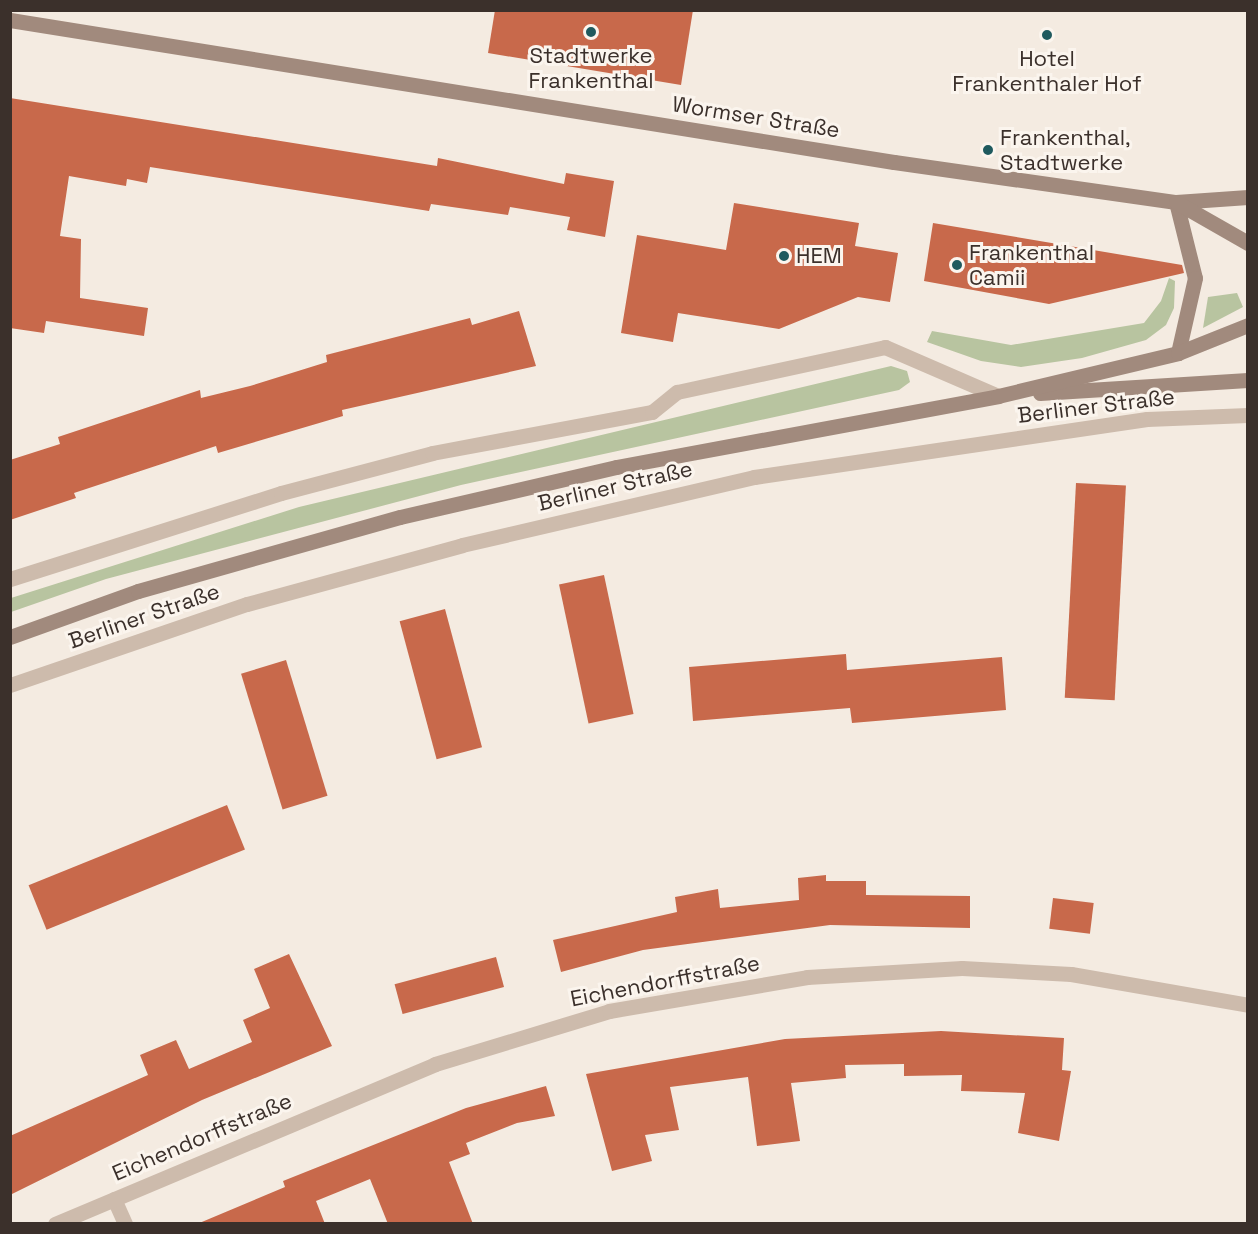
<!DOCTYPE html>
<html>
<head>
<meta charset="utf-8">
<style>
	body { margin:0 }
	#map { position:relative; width:1258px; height:1234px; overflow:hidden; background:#f4ebe1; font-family:"Space Grotesk",sans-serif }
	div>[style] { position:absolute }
	.green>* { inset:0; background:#b8c4a0 }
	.building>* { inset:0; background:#c8694b; transform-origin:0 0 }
	.street>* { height:15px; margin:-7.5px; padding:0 7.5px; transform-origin:7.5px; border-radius:7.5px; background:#cdbbac }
	.secondary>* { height:15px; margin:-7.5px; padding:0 7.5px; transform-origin:7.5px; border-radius:7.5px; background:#a18a7d }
	.dots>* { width:16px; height:16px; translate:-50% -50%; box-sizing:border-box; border:3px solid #fbf5ee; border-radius:50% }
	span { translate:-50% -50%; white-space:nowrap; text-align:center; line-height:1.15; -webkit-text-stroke:6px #fbf5ee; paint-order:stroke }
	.poi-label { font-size:22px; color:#3b302b }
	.left { translate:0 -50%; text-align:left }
	.street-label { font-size:22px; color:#3b302b }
	.frame { position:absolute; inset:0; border:12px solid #3b302b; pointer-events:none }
</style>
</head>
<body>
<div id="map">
	<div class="green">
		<i style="clip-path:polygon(1169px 278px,1175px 281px,1174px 308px,1166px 325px,1146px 340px,1082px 358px,1021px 367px,981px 361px,927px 342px,932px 331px,1011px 345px,1144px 323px,1161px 301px)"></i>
		<i style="clip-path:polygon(1237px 293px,1243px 307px,1203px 328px,1208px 297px)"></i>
		<i style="clip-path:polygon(891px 366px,907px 371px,910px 382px,899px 390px,461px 485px,106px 579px,11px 612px,11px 598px,299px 507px)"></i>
	</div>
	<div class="building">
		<i style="clip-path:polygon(495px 10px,693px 10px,681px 85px,488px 53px)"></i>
		<i style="clip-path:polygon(10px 98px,437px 166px,438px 158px,564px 184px,566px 173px,614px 181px,605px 237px,567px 230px,570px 217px,510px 207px,508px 215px,431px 204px,429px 211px,150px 167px,147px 183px,127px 179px,126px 186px,69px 176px,60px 236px,81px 239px,80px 298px,148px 308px,144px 336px,46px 321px,44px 333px,10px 328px)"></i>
		<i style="clip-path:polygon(734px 203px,859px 223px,855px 246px,898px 253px,890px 302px,858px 297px,779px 329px,678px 313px,673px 342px,621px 333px,637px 235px,726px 250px)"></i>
		<i style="clip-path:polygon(933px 223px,1182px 265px,1184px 273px,1049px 304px,924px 281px)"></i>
		<i style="clip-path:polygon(519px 311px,536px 366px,342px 410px,343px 416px,218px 453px,216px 446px,74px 493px,76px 498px,10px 520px,10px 460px,60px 444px,58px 437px,200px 390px,201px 398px,250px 386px,327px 362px,326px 355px,470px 318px,472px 325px)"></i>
		<i style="left:1076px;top:483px;width:50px;height:215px;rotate:3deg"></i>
		<i style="left:604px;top:575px;width:142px;height:46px;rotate:78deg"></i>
		<i style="left:445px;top:609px;width:143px;height:47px;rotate:75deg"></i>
		<i style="clip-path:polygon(846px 654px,847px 670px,1002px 657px,1006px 710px,852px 723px,850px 708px,693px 721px,689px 667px)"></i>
		<i style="left:286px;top:660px;width:142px;height:47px;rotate:73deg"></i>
		<i style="left:227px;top:805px;width:48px;height:214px;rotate:68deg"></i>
		<i style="clip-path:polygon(826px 875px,826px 881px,866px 881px,866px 895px,970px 896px,970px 928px,830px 925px,643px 950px,561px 972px,553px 940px,677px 912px,675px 897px,718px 889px,720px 908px,799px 900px,798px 878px)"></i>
		<i style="left:1053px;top:898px;width:41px;height:31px;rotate:7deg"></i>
		<i style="clip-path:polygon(289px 954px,332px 1046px,202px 1100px,10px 1195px,10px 1136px,148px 1075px,140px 1055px,176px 1040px,189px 1069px,252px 1042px,243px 1020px,270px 1008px,254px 969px)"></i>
		<i style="left:496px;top:957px;width:31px;height:105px;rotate:75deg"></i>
		<i style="clip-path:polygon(941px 1031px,1064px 1038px,1062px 1070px,1071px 1071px,1059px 1141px,1018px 1133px,1025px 1093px,961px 1091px,962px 1075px,904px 1076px,904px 1064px,845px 1065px,846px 1078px,791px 1083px,800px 1141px,757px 1146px,748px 1077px,670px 1087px,679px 1130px,645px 1135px,652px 1161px,612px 1171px,586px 1074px,785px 1039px)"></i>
		<i style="clip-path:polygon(546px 1086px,555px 1116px,517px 1123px,466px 1143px,470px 1154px,449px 1162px,473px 1224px,388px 1224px,370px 1179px,316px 1201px,325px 1224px,197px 1224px,285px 1187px,283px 1181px,466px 1108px)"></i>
	</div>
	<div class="street">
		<i style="left:10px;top:579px;width:284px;rotate:-17.6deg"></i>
		<i style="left:281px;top:493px;width:156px;rotate:-14.8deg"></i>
		<i style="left:432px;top:453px;width:224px;rotate:-10.6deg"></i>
		<i style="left:652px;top:412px;width:32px;rotate:-39deg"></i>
		<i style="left:677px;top:392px;width:213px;rotate:-12.2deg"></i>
		<i style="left:885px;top:347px;width:123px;rotate:23.4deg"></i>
		<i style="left:10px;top:685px;width:250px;rotate:-18.9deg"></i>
		<i style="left:247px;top:604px;width:223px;rotate:-15.3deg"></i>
		<i style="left:462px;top:545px;width:300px;rotate:-13.1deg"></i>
		<i style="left:754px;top:477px;width:397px;rotate:-8.4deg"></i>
		<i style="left:1147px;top:419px;width:101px;rotate:-2.3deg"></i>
		<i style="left:114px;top:1199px;width:27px;rotate:66deg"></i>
		<i style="left:55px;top:1224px;width:412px;rotate:-22.8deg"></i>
		<i style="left:435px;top:1064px;width:182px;rotate:-16.9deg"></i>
		<i style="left:609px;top:1011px;width:201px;rotate:-9.7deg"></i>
		<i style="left:807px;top:977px;width:155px;rotate:-3.3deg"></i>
		<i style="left:962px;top:968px;width:109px;rotate:3.2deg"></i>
		<i style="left:1071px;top:974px;width:180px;rotate:9.9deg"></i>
	</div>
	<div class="secondary">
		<i style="left:10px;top:20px;width:895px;rotate:9.13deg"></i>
		<i style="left:894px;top:162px;width:285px;rotate:8.1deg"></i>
		<i style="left:1176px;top:202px;width:72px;rotate:-4deg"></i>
		<i style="left:1176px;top:202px;width:78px;rotate:76deg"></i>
		<i style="left:1195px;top:278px;width:77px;rotate:102.8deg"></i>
		<i style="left:1176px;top:202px;width:83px;rotate:29.7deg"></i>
		<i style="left:1040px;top:393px;width:208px;rotate:-3.6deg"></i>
		<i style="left:10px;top:637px;width:136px;rotate:-19.8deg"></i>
		<i style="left:138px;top:591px;width:272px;rotate:-15.8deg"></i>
		<i style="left:400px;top:517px;width:222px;rotate:-13deg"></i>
		<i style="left:616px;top:467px;width:389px;rotate:-10.5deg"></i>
		<i style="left:998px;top:396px;width:185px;rotate:-13.4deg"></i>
		<i style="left:1178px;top:353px;width:75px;rotate:-21.8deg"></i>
	</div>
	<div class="dots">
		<i style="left:591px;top:32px;background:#1f5a5e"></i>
		<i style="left:1047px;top:35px;background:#1f5a5e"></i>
		<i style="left:988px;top:150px;background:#1f5a5e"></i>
		<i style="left:784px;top:256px;background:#1f5a5e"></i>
		<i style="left:957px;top:265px;background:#1f5a5e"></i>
	</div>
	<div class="poi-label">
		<span style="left:591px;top:68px">Stadtwerke<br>Frankenthal</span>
		<span style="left:1047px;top:71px">Hotel<br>Frankenthaler Hof</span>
		<span class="left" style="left:1000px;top:150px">Frankenthal,<br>Stadtwerke</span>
		<span class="left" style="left:969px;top:265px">Frankenthal<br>Camii</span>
		<span class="left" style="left:796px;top:256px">HEM</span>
	</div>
	<div class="street-label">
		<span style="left:756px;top:117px;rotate:9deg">Wormser Straße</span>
		<span style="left:1096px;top:406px;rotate:-7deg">Berliner Straße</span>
		<span style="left:615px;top:486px;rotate:-13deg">Berliner Straße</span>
		<span style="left:144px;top:616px;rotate:-19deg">Berliner Straße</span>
		<span style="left:665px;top:981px;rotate:-11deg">Eichendorffstraße</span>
		<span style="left:202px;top:1137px;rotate:-23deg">Eichendorffstraße</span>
	</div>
	<div class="frame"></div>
</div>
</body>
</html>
